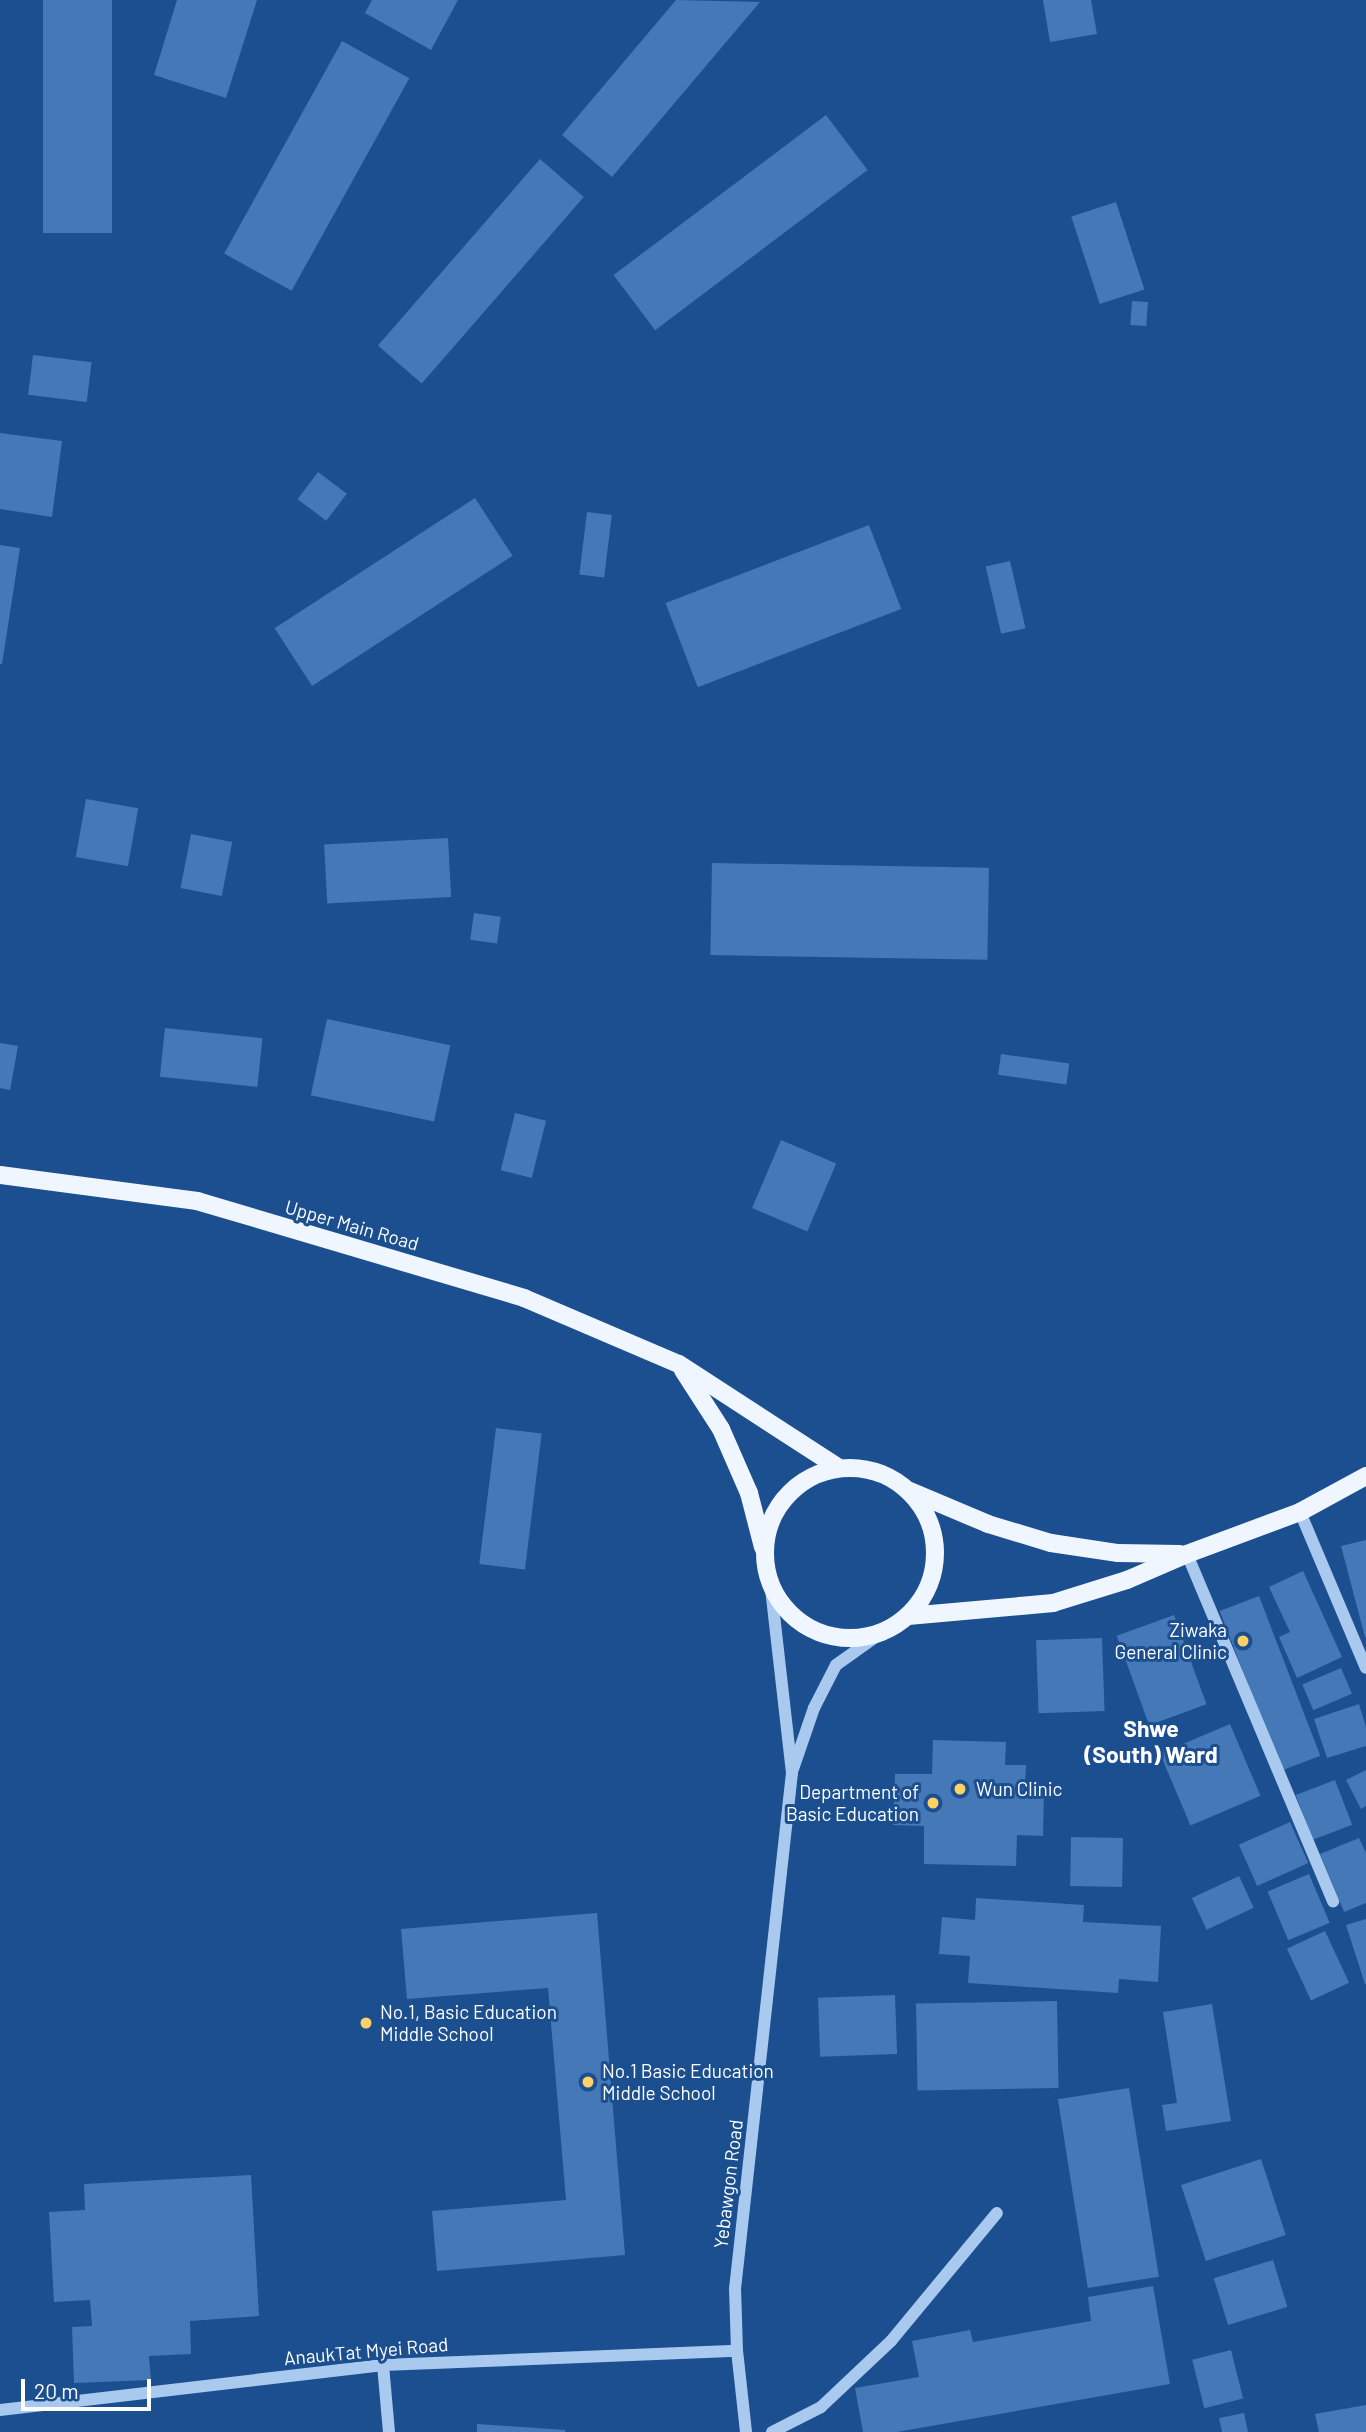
<!DOCTYPE html>
<style>
body{margin:0}
#map{position:relative;width:1366px;height:2432px;overflow:hidden;background:#1b4f8f;font-family:Barlow,sans-serif}
div>[style]{position:absolute}
.building>*{inset:0;background:#4478b7;transform-origin:0 0}
.minor>*{height:12px;margin:-6px;padding:0 6px;transform-origin:6px;border-radius:6px;background:#a9c9ee}
.major>*{height:18px;margin:-9px;padding:0 9px;transform-origin:9px;border-radius:9px;background:#f0f6ff}
.major>.ring{margin:-9px;padding:0;box-sizing:content-box;background:none;border:18px solid #f0f6ff;border-radius:50%}
.dots>*{width:19px;height:19px;translate:-50% -50%;box-sizing:border-box;border:4px solid #1b4f8f;border-radius:50%}
span{translate:-50% -50%;white-space:nowrap;text-align:center;line-height:1.15;-webkit-text-stroke:6px #1b4f8f;paint-order:stroke}
.street-label{font-size:19px;color:#fff}
.poi-label{font-size:19px;color:#fff}
.right{translate:-100% -50%;text-align:right}
.left{translate:0 -50%;text-align:left}
.quarter-label{font-size:23px;color:#fff;font-weight:700}
.scale{position:absolute;left:21px;top:2379px;width:130px;height:32px;box-sizing:border-box;border:4px solid #fff;border-top:0;padding-left:9px;font-size:21px;line-height:24px;white-space:nowrap;color:#fff;-webkit-text-stroke:5px #1b4f8f;paint-order:stroke}
</style>
<div id="map">
<div class="building">
<div style="left:43px;top:0;width:69px;height:233px"></div>
<div style="clip-path:polygon(177px 0,257px 0,226px 98px,154px 75px)"></div>
<div style="clip-path:polygon(372px 0,458px 0,431px 50px,365px 13px)"></div>
<div style="clip-path:polygon(676px 0,760px 2px,612px 177px,562px 135px)"></div>
<div style="clip-path:polygon(1043px 0,1091px 0,1097px 34px,1050px 42px)"></div>
<div style="left:342px;top:41px;width:77px;height:243px;rotate:29deg"></div>
<div style="left:826px;top:115px;width:69px;height:266px;rotate:53deg"></div>
<div style="left:540px;top:159px;width:58px;height:247px;rotate:41deg"></div>
<div style="left:1116px;top:202px;width:92px;height:47px;rotate:72deg"></div>
<div style="left:1132px;top:301px;width:16px;height:24px;rotate:4deg"></div>
<div style="left:33px;top:355px;width:59px;height:40px;rotate:7deg"></div>
<div style="clip-path:polygon(0 433px,62px 441px,52px 517px,0 509px)"></div>
<div style="left:318px;top:472px;width:36px;height:34px;rotate:37deg"></div>
<div style="left:475px;top:498px;width:69px;height:239px;rotate:57deg"></div>
<div style="left:587px;top:512px;width:25px;height:63px;rotate:7deg"></div>
<div style="left:869px;top:525px;width:90px;height:218px;rotate:69deg"></div>
<div style="clip-path:polygon(0 545px,20px 548px,2px 664px,0 664px)"></div>
<div style="left:1010px;top:561px;width:69px;height:25px;rotate:77deg"></div>
<div style="left:86px;top:799px;width:53px;height:59px;rotate:10deg"></div>
<div style="left:191px;top:834px;width:42px;height:55px;rotate:11deg"></div>
<div style="left:448px;top:838px;width:59px;height:124px;rotate:87deg"></div>
<div style="left:712px;top:863px;width:277px;height:92px;rotate:1deg"></div>
<div style="left:474px;top:913px;width:27px;height:27px;rotate:8deg"></div>
<div style="left:327px;top:1019px;width:126px;height:78px;rotate:12deg"></div>
<div style="left:165px;top:1028px;width:98px;height:49px;rotate:6deg"></div>
<div style="clip-path:polygon(0 1043px,18px 1046px,10px 1090px,0 1088px)"></div>
<div style="left:1001px;top:1054px;width:69px;height:21px;rotate:8deg"></div>
<div style="left:515px;top:1113px;width:32px;height:59px;rotate:14deg"></div>
<div style="left:781px;top:1140px;width:60px;height:74px;rotate:23deg"></div>
<div style="left:496px;top:1428px;width:46px;height:137px;rotate:7deg"></div>
<div style="clip-path:polygon(1366px 1540px,1366px 1637px,1365px 1637px,1341px 1546px)"></div>
<div style="clip-path:polygon(1303px 1571px,1342px 1657px,1297px 1678px,1279px 1637px,1290px 1632px,1269px 1587px)"></div>
<div style="left:1259px;top:1596px;width:171px;height:42px;rotate:69deg"></div>
<div style="left:1174px;top:1615px;width:95px;height:61px;rotate:70deg"></div>
<div style="left:1102px;top:1638px;width:73px;height:66px;rotate:88deg"></div>
<div style="left:1341px;top:1668px;width:28px;height:42px;rotate:67deg"></div>
<div style="clip-path:polygon(1359px 1704px,1366px 1727px,1366px 1746px,1327px 1758px,1314px 1719px)"></div>
<div style="left:1230px;top:1724px;width:78px;height:76px;rotate:67deg"></div>
<div style="clip-path:polygon(933px 1740px,1006px 1742px,1005px 1765px,1026px 1765px,1025px 1790px,1044px 1790px,1043px 1836px,1017px 1835px,1016px 1866px,924px 1864px,924px 1826px,893px 1825px,895px 1774px,932px 1774px)"></div>
<div style="clip-path:polygon(1366px 1770px,1366px 1806px,1361px 1809px,1346px 1780px)"></div>
<div style="left:1335px;top:1780px;width:48px;height:42px;rotate:69deg"></div>
<div style="left:1290px;top:1822px;width:45px;height:56px;rotate:66deg"></div>
<div style="left:1071px;top:1837px;width:52px;height:49px;rotate:1deg"></div>
<div style="clip-path:polygon(1359px 1838px,1366px 1853px,1366px 1903px,1344px 1912px,1320px 1854px)"></div>
<div style="left:1309px;top:1874px;width:53px;height:45px;rotate:67deg"></div>
<div style="left:1239px;top:1876px;width:35px;height:52px;rotate:65deg"></div>
<div style="clip-path:polygon(976px 1898px,1084px 1905px,1083px 1922px,1161px 1926px,1158px 1982px,1119px 1979px,1118px 1993px,968px 1983px,970px 1956px,939px 1954px,942px 1917px,975px 1920px)"></div>
<div style="clip-path:polygon(597px 1913px,625px 2255px,437px 2271px,432px 2211px,566px 2200px,548px 1988px,407px 1999px,401px 1929px)"></div>
<div style="clip-path:polygon(1366px 1919px,1366px 1984px,1365px 1984px,1346px 1925px)"></div>
<div style="left:1325px;top:1931px;width:57px;height:42px;rotate:65deg"></div>
<div style="left:895px;top:1995px;width:59px;height:77px;rotate:88deg"></div>
<div style="left:1057px;top:2001px;width:87px;height:141px;rotate:89deg"></div>
<div style="clip-path:polygon(1212px 2004px,1231px 2121px,1166px 2131px,1162px 2105px,1177px 2103px,1163px 2012px)"></div>
<div style="left:1129px;top:2088px;width:191px;height:72px;rotate:81deg"></div>
<div style="left:1261px;top:2159px;width:80px;height:84px;rotate:72deg"></div>
<div style="clip-path:polygon(251px 2175px,259px 2316px,190px 2321px,191px 2354px,149px 2356px,151px 2380px,74px 2383px,72px 2327px,92px 2326px,90px 2300px,54px 2302px,49px 2212px,85px 2210px,84px 2184px)"></div>
<div style="left:1273px;top:2260px;width:49px;height:62px;rotate:73deg"></div>
<div style="clip-path:polygon(1153px 2286px,1170px 2384px,897px 2432px,863px 2432px,855px 2388px,919px 2377px,912px 2341px,970px 2330px,973px 2342px,1091px 2321px,1088px 2297px)"></div>
<div style="left:1231px;top:2350px;width:50px;height:40px;rotate:76deg"></div>
<div style="clip-path:polygon(1366px 2405px,1366px 2432px,1319px 2432px,1315px 2414px)"></div>
<div style="clip-path:polygon(1244px 2413px,1248px 2432px,1222px 2432px,1219px 2418px)"></div>
<div style="clip-path:polygon(477px 2424px,565px 2430px,565px 2432px,477px 2432px)"></div>
</div>
<div class="minor">
<div style="left:1300px;top:1512px;width:169px;rotate:67.1deg"></div>
<div style="left:1187px;top:1554px;width:377px;rotate:67.2deg"></div>
<div style="left:793px;top:1769px;width:65px;rotate:-71deg"></div>
<div style="left:814px;top:1708px;width:48px;rotate:-62.9deg"></div>
<div style="left:836px;top:1665px;width:59px;rotate:-35.3deg"></div>
<div style="left:383px;top:2365px;width:67px;rotate:84.9deg"></div>
<div style="left:0;top:2410px;width:386px;rotate:-6.7deg"></div>
<div style="left:383px;top:2365px;width:354px;rotate:-2.3deg"></div>
<div style="left:746px;top:2432px;width:81px;rotate:-96.3deg"></div>
<div style="left:737px;top:2351px;width:62px;rotate:-91.8deg"></div>
<div style="left:735px;top:2289px;width:519px;rotate:-83.7deg"></div>
<div style="left:792px;top:1773px;width:193px;rotate:-96.5deg"></div>
<div style="left:772px;top:2432px;width:55px;rotate:-27deg"></div>
<div style="left:821px;top:2407px;width:96px;rotate:-43.3deg"></div>
<div style="left:891px;top:2341px;width:166px;rotate:-50.4deg"></div>
</div>
<div class="major">
<div style="left:0;top:1175px;width:199px;rotate:7.5deg"></div>
<div style="left:197px;top:1201px;width:341px;rotate:16.5deg"></div>
<div style="left:524px;top:1298px;width:168px;rotate:23.1deg"></div>
<div style="left:679px;top:1364px;width:191px;rotate:33deg"></div>
<div style="left:683px;top:1370px;width:70px;rotate:57.2deg"></div>
<div style="left:721px;top:1429px;width:70px;rotate:66.4deg"></div>
<div style="left:749px;top:1493px;width:56px;rotate:75.5deg"></div>
<div class="ring" style="left:765px;top:1468px;width:152px;height:152px"></div>
<div style="left:910px;top:1491px;width:85px;rotate:22.9deg"></div>
<div style="left:988px;top:1524px;width:66px;rotate:16.8deg"></div>
<div style="left:1051px;top:1543px;width:68px;rotate:8.5deg"></div>
<div style="left:1118px;top:1553px;width:62px;rotate:0.9deg"></div>
<div style="left:908px;top:1616px;width:146px;rotate:-5.1deg"></div>
<div style="left:1053px;top:1603px;width:77px;rotate:-17.3deg"></div>
<div style="left:1127px;top:1580px;width:65px;rotate:-23.4deg"></div>
<div style="left:1187px;top:1554px;width:121px;rotate:-20.4deg"></div>
<div style="left:1300px;top:1512px;width:75px;rotate:-28.6deg"></div>
</div>
<div class="dots">
<div style="left:1243px;top:1641px;background:#ffd166"></div>
<div style="left:960px;top:1789px;background:#ffd166"></div>
<div style="left:933px;top:1803px;background:#ffd166"></div>
<div style="left:366px;top:2023px;background:#ffd166"></div>
<div style="left:588px;top:2082px;background:#ffd166"></div>
</div>
<div class="street-label">
<span style="left:352px;top:1225px;rotate:16deg">Upper Main Road</span>
<span style="left:728px;top:2184px;rotate:-83deg">Yebawgon Road</span>
<span style="left:366px;top:2351px;rotate:-5deg">AnaukTat Myei Road</span>
</div>
<div class="poi-label">
<span class="right" style="left:1227px;top:1641px">Ziwaka<br>General Clinic</span>
<span class="left" style="left:976px;top:1789px">Wun Clinic</span>
<span class="right" style="left:919px;top:1803px">Department of<br>Basic Education</span>
<span class="left" style="left:380px;top:2023px">No.1, Basic Education<br>Middle School</span>
<span class="left" style="left:602px;top:2082px">No.1 Basic Education<br>Middle School</span>
</div>
<div class="quarter-label">
<span style="left:1151px;top:1741px">Shwe<br>(South) Ward</span>
</div>
<div class="scale">20 m</div>
</div>
